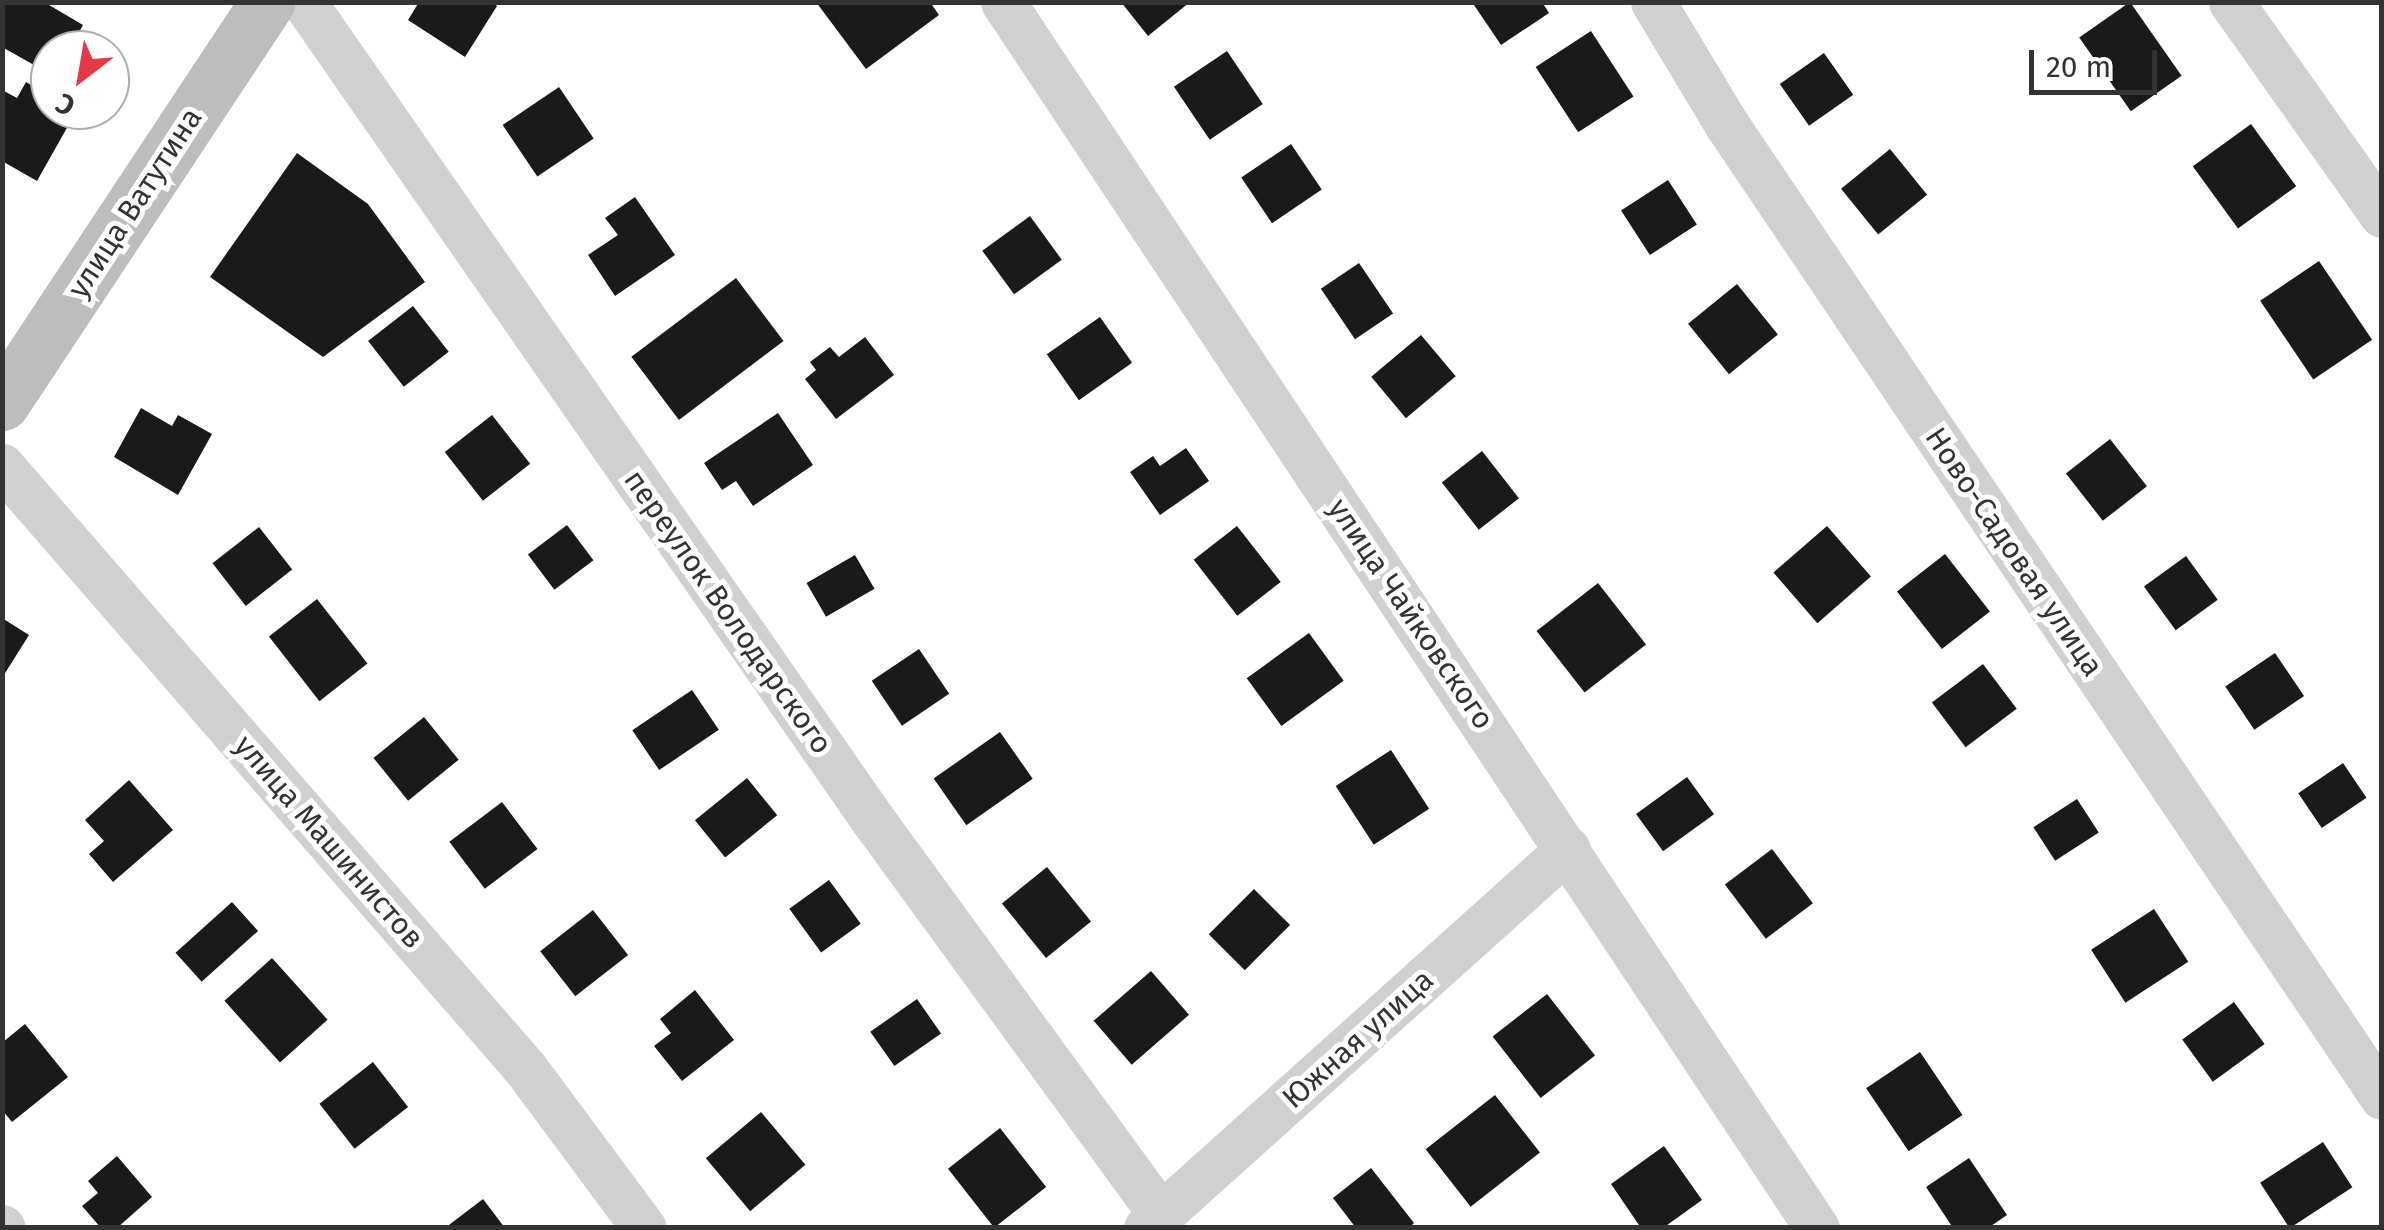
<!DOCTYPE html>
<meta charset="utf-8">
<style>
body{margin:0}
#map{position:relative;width:2384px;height:1230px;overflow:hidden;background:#fff;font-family:"Fira Sans",sans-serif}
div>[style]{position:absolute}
.building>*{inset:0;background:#1a1a1a;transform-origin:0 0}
.street>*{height:45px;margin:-22.5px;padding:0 22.5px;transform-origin:22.5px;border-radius:22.5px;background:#d0d0d0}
.secondary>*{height:55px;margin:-27.5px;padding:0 27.5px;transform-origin:27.5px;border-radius:27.5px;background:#bdbdbd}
span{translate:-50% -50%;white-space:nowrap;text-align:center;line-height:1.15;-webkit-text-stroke:10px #fff;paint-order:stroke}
.street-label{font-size:30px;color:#333}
.frame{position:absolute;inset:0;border:5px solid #333;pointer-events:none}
.north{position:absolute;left:30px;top:30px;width:100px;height:100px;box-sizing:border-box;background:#fff;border:2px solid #adadad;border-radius:50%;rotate:211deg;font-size:28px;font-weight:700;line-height:40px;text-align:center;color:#333}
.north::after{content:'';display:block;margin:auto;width:35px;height:45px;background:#e63946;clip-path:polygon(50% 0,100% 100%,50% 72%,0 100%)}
.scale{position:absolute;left:2029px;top:50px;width:128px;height:45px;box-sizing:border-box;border:5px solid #333;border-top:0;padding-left:12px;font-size:30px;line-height:35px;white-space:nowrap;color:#333;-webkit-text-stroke:8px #fff;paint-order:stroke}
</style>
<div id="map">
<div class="building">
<div style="clip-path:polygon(2px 2px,44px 2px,83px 25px,69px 50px,50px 50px,50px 74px,2px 47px)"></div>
<div style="clip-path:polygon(419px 2px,492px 2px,497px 6px,465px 57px,408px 20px)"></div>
<div style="clip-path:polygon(816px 2px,930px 2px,939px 15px,866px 69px)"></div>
<div style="clip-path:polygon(1121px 2px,1190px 2px,1148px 36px)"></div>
<div style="clip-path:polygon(1472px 2px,1542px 2px,1549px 13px,1501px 45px)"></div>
<div style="left:2130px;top:2px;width:90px;height:62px;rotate:55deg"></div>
<div style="left:1591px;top:31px;width:78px;height:66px;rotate:57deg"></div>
<div style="left:1227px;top:51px;width:64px;height:64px;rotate:56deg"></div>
<div style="left:1824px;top:53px;width:51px;height:54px;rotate:55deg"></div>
<div style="clip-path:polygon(26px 82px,50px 96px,50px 110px,77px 110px,37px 181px,2px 161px,2px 90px,17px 98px)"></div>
<div style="left:559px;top:87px;width:62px;height:68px;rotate:56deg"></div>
<div style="left:2251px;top:124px;width:77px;height:72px;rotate:54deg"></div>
<div style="left:1291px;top:144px;width:55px;height:60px;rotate:56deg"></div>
<div style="left:1890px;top:149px;width:59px;height:63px;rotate:51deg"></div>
<div style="clip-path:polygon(297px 153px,368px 204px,425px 282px,323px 357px,210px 277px)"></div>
<div style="left:1668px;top:180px;width:53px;height:56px;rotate:57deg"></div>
<div style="clip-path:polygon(635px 197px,675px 255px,615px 296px,588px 255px,618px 235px,605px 218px)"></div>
<div style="left:1030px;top:216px;width:54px;height:59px;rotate:54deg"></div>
<div style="left:2319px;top:261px;width:95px;height:71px;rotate:56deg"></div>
<div style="left:1359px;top:263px;width:61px;height:46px;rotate:56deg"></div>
<div style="left:736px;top:278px;width:79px;height:131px;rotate:53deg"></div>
<div style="left:1737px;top:284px;width:65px;height:63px;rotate:51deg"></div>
<div style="left:413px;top:306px;width:58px;height:57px;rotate:52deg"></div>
<div style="left:1100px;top:317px;width:56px;height:65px;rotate:55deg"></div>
<div style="left:1421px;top:335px;width:54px;height:65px;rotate:50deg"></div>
<div style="clip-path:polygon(865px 337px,894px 375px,836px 419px,805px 379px,816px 370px,810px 362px,830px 347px,839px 357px)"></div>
<div style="clip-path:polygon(141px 408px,172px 426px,178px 415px,212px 434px,178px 495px,114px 457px)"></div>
<div style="clip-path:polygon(778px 413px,813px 465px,753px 506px,736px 481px,722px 490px,704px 463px)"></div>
<div style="left:492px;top:415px;width:62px;height:60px;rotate:52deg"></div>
<div style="left:2110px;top:439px;width:60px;height:56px;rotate:52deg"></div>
<div style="clip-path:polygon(1186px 448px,1209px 481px,1160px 515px,1130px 472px,1153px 456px,1160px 466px)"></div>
<div style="left:1482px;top:451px;width:60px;height:51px;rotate:52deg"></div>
<div style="left:567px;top:525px;width:44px;height:49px;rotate:53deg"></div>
<div style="left:1237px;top:526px;width:71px;height:55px;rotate:52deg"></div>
<div style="left:1827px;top:526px;width:67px;height:71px;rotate:49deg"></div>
<div style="left:259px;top:527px;width:54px;height:59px;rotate:52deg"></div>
<div style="left:1945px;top:554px;width:73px;height:61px;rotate:52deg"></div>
<div style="left:855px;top:555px;width:39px;height:56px;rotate:60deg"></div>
<div style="left:2186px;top:556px;width:54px;height:52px;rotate:54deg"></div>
<div style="left:1598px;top:583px;width:78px;height:78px;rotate:52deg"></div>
<div style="left:317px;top:599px;width:82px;height:61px;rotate:52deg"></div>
<div style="clip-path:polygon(2px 618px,29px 635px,2px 678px)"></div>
<div style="left:1309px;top:633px;width:59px;height:77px;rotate:54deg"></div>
<div style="left:919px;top:649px;width:54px;height:57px;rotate:56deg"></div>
<div style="left:2275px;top:653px;width:52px;height:60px;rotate:56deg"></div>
<div style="left:1983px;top:664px;width:56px;height:64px;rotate:53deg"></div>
<div style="left:692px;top:690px;width:48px;height:72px;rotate:56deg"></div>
<div style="left:424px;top:717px;width:55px;height:65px;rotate:51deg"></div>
<div style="left:1000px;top:732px;width:57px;height:81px;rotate:55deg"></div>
<div style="left:1391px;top:750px;width:70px;height:66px;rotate:57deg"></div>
<div style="left:2343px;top:763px;width:42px;height:54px;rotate:56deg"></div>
<div style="left:1687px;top:777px;width:46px;height:63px;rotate:54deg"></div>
<div style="left:747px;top:778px;width:48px;height:67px;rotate:51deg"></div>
<div style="clip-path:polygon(129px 780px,173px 830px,113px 882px,89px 854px,104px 841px,85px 820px)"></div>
<div style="left:2077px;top:799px;width:40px;height:52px;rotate:57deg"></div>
<div style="left:502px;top:802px;width:59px;height:66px;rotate:53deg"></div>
<div style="left:1772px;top:849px;width:68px;height:59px;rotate:53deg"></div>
<div style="left:1047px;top:867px;width:70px;height:58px;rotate:51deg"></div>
<div style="left:829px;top:880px;width:54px;height:49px;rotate:54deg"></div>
<div style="left:1254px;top:889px;width:51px;height:64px;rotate:45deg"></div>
<div style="left:232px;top:902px;width:39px;height:76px;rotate:48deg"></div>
<div style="left:2154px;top:909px;width:63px;height:75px;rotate:57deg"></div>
<div style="left:593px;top:910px;width:57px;height:67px;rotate:52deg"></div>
<div style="left:272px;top:958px;width:83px;height:64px;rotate:48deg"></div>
<div style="left:1151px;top:971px;width:58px;height:76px;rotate:49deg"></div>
<div style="clip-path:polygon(695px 990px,734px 1040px,682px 1081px,654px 1046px,671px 1033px,660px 1019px)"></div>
<div style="left:1547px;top:994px;width:78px;height:69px;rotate:52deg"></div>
<div style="left:917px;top:999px;width:42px;height:57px;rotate:55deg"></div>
<div style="left:2234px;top:1002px;width:52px;height:64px;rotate:54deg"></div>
<div style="clip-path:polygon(25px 1024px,68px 1077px,12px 1122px,3px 1111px,3px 1042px)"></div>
<div style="left:1920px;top:1052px;width:76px;height:65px;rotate:56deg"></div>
<div style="left:373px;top:1062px;width:57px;height:68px;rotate:52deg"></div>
<div style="left:1495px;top:1095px;width:73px;height:88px;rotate:52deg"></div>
<div style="left:761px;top:1112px;width:69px;height:72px;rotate:50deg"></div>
<div style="left:1000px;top:1128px;width:75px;height:66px;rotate:52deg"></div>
<div style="left:2323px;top:1142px;width:54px;height:75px;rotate:57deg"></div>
<div style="clip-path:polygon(1664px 1146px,1702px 1200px,1663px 1228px,1641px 1228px,1611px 1184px)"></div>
<div style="clip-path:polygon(117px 1156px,152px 1197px,117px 1228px,101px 1228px,82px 1206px,98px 1193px,88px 1181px)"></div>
<div style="clip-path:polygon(1969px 1158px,2007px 1215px,1988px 1228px,1953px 1228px,1926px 1187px)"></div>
<div style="clip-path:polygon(1371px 1168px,1414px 1223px,1409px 1228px,1356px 1228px,1333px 1198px)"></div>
<div style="clip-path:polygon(483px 1199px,505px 1228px,445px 1228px)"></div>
</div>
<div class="street">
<div style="left:304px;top:2px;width:996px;rotate:55.18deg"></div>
<div style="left:873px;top:820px;width:490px;rotate:53.9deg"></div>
<div style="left:1003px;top:2px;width:1472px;rotate:56.42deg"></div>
<div style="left:1653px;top:2px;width:144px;rotate:59deg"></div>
<div style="left:1727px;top:125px;width:1172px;rotate:56.03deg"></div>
<div style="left:2231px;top:2px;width:261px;rotate:54.7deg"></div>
<div style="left:2px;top:466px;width:797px;rotate:49.02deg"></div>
<div style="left:525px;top:1068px;width:199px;rotate:53.4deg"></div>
<div style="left:2px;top:1227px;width:1px;rotate:45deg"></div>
<div style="left:1146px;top:1228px;width:567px;rotate:-41.93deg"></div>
</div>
<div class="secondary">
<div style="left:2px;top:403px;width:481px;rotate:-56.5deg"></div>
</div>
<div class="street-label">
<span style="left:135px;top:203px;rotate:-57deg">улица Ватутина</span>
<span style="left:2014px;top:552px;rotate:56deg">Ново-Садовая улица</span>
<span style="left:728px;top:612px;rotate:55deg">переулок Володарского</span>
<span style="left:1411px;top:614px;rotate:56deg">улица Чайковского</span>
<span style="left:329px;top:842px;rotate:49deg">улица Машинистов</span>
<span style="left:1358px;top:1039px;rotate:-42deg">Южная улица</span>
</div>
<div class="frame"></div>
<div class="north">С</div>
<div class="scale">20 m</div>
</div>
